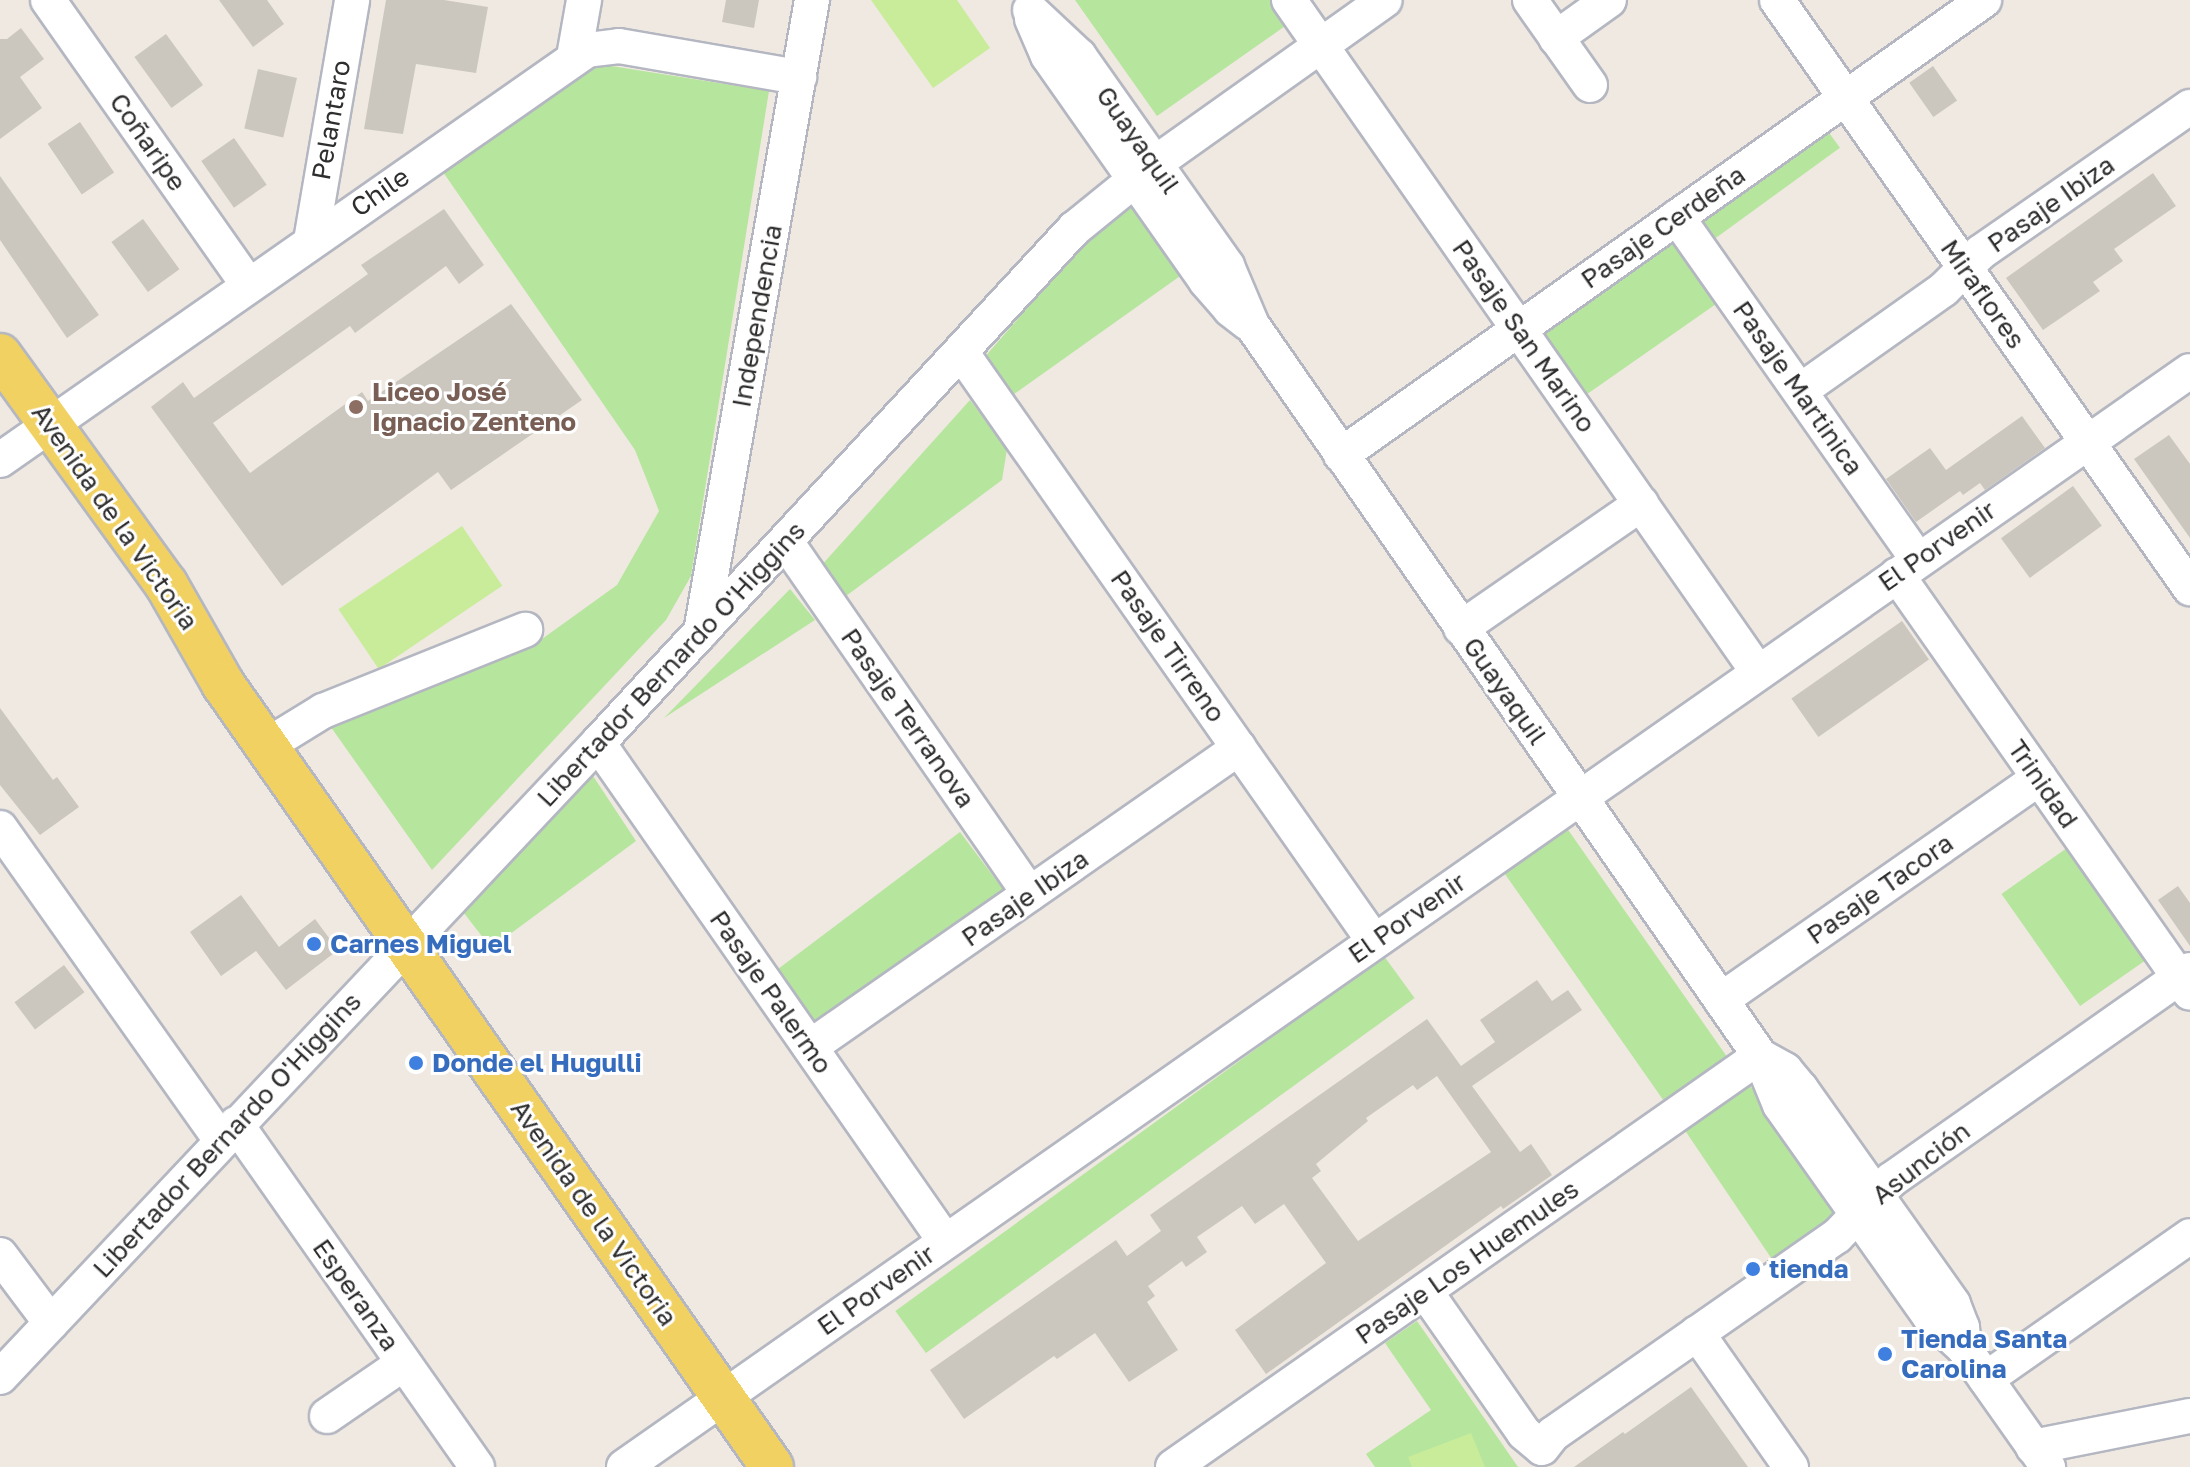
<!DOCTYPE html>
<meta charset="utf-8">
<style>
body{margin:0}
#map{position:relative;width:2190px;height:1467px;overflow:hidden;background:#efe9e1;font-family:"Golos Text",sans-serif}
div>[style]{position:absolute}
.green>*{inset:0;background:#b6e59e;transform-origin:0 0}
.pitch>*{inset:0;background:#c9ec9a;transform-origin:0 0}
.building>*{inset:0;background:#cbc7bf;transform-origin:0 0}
.roads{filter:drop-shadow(2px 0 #b4b7c1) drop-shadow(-2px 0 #b4b7c1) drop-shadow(0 2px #b4b7c1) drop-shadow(0 -2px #b4b7c1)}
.minor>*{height:34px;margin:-17px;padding:0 17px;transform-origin:17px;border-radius:17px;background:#fff}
.major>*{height:42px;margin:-21px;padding:0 21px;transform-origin:21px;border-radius:21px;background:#f2d163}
.dots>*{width:22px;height:22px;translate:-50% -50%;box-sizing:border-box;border:4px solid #fff;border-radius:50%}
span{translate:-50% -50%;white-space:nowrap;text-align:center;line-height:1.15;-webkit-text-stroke:6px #fff;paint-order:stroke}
.street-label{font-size:26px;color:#2e2e2e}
.education-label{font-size:26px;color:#785e54;font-weight:700}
.left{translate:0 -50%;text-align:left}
.shop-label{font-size:26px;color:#366cbe;font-weight:700}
</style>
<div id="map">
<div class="green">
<div style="clip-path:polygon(1075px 0,1271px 0,1288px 24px,1157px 116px)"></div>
<div style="clip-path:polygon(599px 64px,769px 91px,691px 576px,666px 620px,432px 870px,328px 723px,542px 639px,617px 585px,659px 511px,635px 450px,443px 172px)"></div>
<div style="left:1827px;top:130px;width:22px;height:156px;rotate:54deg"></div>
<div style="clip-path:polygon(1133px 202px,1183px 274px,1010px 397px,982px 360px,1077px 251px)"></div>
<div style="left:1677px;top:236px;width:78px;height:176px;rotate:55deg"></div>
<div style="clip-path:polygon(970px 400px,1007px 449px,1002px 480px,842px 599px,820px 567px)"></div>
<div style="clip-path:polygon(790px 589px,815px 620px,664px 718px)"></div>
<div style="clip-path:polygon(591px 773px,636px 841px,491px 948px,464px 913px)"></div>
<div style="left:1564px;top:824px;width:293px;height:77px;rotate:55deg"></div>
<div style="left:960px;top:832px;width:76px;height:239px;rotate:53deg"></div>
<div style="left:2067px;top:848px;width:137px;height:80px;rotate:55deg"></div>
<div style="left:1384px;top:956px;width:52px;height:604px;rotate:54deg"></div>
<div style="left:1747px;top:1081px;width:170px;height:79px;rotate:56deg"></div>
<div style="clip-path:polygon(1417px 1321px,1518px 1467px,1375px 1467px,1366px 1454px,1431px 1410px,1385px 1343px)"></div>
</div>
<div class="pitch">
<div style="clip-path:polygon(871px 0,957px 0,990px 48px,933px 88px)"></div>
<div style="left:462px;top:526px;width:72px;height:149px;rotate:56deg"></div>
<div style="clip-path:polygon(1471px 1433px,1485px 1467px,1412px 1467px,1408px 1457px)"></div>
</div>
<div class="building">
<div style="clip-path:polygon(219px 0,267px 0,284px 24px,253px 47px)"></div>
<div style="clip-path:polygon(386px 0,444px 0,488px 7px,476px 73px,416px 64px,403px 134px,364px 129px)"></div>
<div style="clip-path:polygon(726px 0,759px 0,754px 28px,722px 22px)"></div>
<div style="clip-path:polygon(21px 28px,44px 59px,20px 77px,42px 108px,0 139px,0 39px,7px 39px)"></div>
<div style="left:166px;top:34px;width:63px;height:39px;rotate:54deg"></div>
<div style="left:1933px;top:66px;width:42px;height:29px;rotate:55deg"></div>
<div style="left:258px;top:69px;width:40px;height:61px;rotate:13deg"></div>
<div style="left:80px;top:122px;width:61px;height:39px;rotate:56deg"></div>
<div style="left:234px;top:138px;width:57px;height:40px;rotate:55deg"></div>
<div style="clip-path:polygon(2153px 173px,2176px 206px,2114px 249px,2123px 261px,2093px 282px,2100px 291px,2043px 330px,2006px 278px)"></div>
<div style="clip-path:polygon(0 176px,99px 315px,67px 338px,0 240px)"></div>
<div style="clip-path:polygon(444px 209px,484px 265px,459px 284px,446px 266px,355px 333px,350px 326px,213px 423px,250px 473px,362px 392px,368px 401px,511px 304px,582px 400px,451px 490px,438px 472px,282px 586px,151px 407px,183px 382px,194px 398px,368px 274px,361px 265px)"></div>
<div style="left:143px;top:219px;width:62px;height:39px;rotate:54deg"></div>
<div style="clip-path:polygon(2022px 416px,2045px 448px,1985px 490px,1980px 483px,1963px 495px,1960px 491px,1916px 522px,1886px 479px,1930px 448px,1946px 470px)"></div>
<div style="clip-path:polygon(2169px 435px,2190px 464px,2190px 538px,2134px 459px)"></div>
<div style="left:2073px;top:486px;width:49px;height:89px;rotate:54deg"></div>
<div style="left:1902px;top:621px;width:47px;height:135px;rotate:55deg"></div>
<div style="clip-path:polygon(0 708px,53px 780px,57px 777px,79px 807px,40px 835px,0 785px)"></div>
<div style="clip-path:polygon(2178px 886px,2190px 903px,2190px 946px,2158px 900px)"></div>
<div style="clip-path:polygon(241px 895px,279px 947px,315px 919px,338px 950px,286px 990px,256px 951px,221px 976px,190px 932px)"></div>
<div style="left:64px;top:965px;width:34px;height:62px;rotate:53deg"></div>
<div style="clip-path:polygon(evenodd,1537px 980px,1552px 1001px,1568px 990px,1582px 1010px,1472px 1086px,1520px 1152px,1531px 1144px,1552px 1175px,1503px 1209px,1501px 1206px,1266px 1374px,1235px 1330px,1326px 1263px,1284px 1204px,1255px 1224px,1242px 1206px,1197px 1237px,1207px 1252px,1186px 1267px,1182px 1261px,1148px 1286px,1155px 1296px,1147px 1302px,1178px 1350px,1129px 1382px,1095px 1333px,1057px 1359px,1054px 1356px,964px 1419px,930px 1370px,1116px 1240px,1127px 1256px,1161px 1231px,1150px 1215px,1427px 1019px,1461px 1066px,1495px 1042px,1480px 1020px,1537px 980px,1437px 1076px,1491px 1152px,1358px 1241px,1312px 1178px,1321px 1171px,1316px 1164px,1368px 1121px,1366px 1118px,1413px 1085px,1417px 1090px,1437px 1076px)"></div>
<div style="clip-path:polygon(1691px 1387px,1748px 1467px,1574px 1467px,1623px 1432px,1625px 1434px)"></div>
</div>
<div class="roads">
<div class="minor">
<div style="left:48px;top:0;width:348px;rotate:54.9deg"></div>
<div style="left:1289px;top:0;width:819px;rotate:55.09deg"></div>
<div style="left:1530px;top:0;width:104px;rotate:54.8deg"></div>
<div style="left:1777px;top:0;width:719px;rotate:54.92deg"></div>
<div style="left:1030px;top:10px;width:67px;rotate:43.2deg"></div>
<div style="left:1079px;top:56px;width:257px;rotate:54.8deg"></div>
<div style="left:1227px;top:266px;width:64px;rotate:67deg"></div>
<div style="left:1252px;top:325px;width:890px;rotate:55.2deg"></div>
<div style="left:1760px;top:1056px;width:53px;rotate:67.8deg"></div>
<div style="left:1780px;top:1105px;width:260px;rotate:54.7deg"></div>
<div style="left:1930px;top:1317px;width:46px;rotate:42.4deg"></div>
<div style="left:1964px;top:1348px;width:146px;rotate:54.8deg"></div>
<div style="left:1032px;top:19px;width:40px;rotate:66.6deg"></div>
<div style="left:1048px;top:56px;width:275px;rotate:54.9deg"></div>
<div style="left:1206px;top:281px;width:37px;rotate:49deg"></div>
<div style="left:1230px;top:309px;width:23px;rotate:38deg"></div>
<div style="left:1556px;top:38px;width:65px;rotate:-35.6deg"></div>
<div style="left:574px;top:57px;width:58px;rotate:-80deg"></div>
<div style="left:1677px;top:217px;width:419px;rotate:54.9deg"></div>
<div style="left:311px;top:241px;width:244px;rotate:-80.3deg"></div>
<div style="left:961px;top:352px;width:719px;rotate:54.96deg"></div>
<div style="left:1800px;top:391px;width:176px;rotate:-35.3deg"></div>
<div style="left:1944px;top:289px;width:52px;rotate:-45deg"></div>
<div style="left:1981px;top:252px;width:254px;rotate:-34.8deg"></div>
<div style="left:1341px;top:455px;width:788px;rotate:-35.28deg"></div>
<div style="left:0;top:460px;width:716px;rotate:-34.93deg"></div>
<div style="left:587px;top:50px;width:32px;rotate:-7deg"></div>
<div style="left:619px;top:46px;width:183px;rotate:9.8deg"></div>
<div style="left:786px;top:542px;width:428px;rotate:55.3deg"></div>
<div style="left:1897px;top:575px;width:510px;rotate:54.97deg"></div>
<div style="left:1461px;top:628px;width:219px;rotate:-34.6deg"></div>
<div style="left:701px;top:632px;width:642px;rotate:-80.04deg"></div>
<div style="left:598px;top:743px;width:607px;rotate:55.13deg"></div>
<div style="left:266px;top:746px;width:67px;rotate:-31.6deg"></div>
<div style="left:323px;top:711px;width:218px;rotate:-21.9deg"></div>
<div style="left:0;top:828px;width:382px;rotate:54.7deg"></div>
<div style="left:1721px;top:1000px;width:388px;rotate:-34.9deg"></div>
<div style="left:810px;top:1047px;width:523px;rotate:-34.88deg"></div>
<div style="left:1760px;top:1056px;width:29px;rotate:29deg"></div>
<div style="left:1785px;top:1070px;width:25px;rotate:50deg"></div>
<div style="left:1801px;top:1089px;width:263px;rotate:54.7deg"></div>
<div style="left:1953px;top:1304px;width:25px;rotate:69deg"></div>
<div style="left:1962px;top:1327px;width:21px;rotate:85deg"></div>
<div style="left:236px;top:1124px;width:419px;rotate:54.9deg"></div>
<div style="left:0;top:1255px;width:85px;rotate:53.1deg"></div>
<div style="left:1425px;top:1291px;width:173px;rotate:55.1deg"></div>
<div style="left:1524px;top:1433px;width:23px;rotate:40deg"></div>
<div style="left:1697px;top:1333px;width:164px;rotate:55deg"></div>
<div style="left:0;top:1377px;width:872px;rotate:-46.67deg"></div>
<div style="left:598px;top:743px;width:701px;rotate:-47.2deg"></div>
<div style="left:1074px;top:229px;width:103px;rotate:-39.1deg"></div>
<div style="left:1154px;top:164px;width:283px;rotate:-35.4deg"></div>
<div style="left:1986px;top:1379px;width:249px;rotate:-35deg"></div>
<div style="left:327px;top:1416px;width:93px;rotate:-34.5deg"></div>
<div style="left:2033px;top:1447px;width:160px;rotate:-11.2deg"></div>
<div style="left:1542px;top:1448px;width:18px;rotate:-52deg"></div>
<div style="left:1553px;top:1434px;width:346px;rotate:-34.9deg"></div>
<div style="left:1837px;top:1236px;width:78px;rotate:-46deg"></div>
<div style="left:1891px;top:1180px;width:365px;rotate:-35.1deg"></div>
<div style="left:624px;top:1467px;width:1911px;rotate:-34.99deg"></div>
<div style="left:1173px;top:1467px;width:717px;rotate:-35deg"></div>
</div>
<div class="major">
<div style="left:0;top:355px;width:283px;rotate:54.1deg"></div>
<div style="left:166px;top:584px;width:115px;rotate:60.3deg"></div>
<div style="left:223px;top:684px;width:956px;rotate:54.96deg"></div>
</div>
</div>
<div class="dots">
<div style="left:356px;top:407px;background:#8d6e63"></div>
<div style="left:314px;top:944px;background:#3f7fe0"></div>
<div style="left:416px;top:1063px;background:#3f7fe0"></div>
<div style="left:1753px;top:1269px;background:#3f7fe0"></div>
<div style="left:1885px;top:1354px;background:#3f7fe0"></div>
</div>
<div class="street-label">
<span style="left:331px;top:120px;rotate:-80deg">Pelantaro</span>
<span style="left:1138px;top:140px;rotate:55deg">Guayaquil</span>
<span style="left:148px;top:142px;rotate:55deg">Coñaripe</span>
<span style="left:380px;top:192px;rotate:-35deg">Chile</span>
<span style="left:2051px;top:204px;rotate:-35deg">Pasaje Ibiza</span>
<span style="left:1663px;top:227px;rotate:-35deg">Pasaje Cerdeña</span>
<span style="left:1983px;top:294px;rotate:55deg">Miraflores</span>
<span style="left:757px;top:316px;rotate:-80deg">Independencia</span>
<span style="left:1524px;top:336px;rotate:55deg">Pasaje San Marino</span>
<span style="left:1798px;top:388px;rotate:55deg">Pasaje Martinica</span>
<span style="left:115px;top:517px;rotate:55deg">Avenida de la Victoria</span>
<span style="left:1937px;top:546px;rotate:-35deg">El Porvenir</span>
<span style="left:1168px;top:646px;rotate:55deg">Pasaje Tirreno</span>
<span style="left:671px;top:664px;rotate:-47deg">Libertador Bernardo O'Higgins</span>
<span style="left:1505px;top:691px;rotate:55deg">Guayaquil</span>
<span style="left:908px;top:718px;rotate:55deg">Pasaje Terranova</span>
<span style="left:2043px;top:784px;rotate:55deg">Trinidad</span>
<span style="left:1880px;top:889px;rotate:-35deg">Pasaje Tacora</span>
<span style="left:1025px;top:898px;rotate:-35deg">Pasaje Ibiza</span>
<span style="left:1407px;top:918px;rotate:-35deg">El Porvenir</span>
<span style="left:771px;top:992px;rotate:55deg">Pasaje Palermo</span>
<span style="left:227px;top:1135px;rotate:-47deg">Libertador Bernardo O'Higgins</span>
<span style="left:1921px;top:1163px;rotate:-38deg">Asunción</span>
<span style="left:594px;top:1213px;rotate:55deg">Avenida de la Victoria</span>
<span style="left:1467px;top:1262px;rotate:-35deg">Pasaje Los Huemules</span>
<span style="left:876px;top:1290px;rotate:-35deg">El Porvenir</span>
<span style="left:356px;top:1295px;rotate:55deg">Esperanza</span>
</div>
<div class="education-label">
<span class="left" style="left:372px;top:407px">Liceo José<br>Ignacio Zenteno</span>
</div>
<div class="shop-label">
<span class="left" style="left:330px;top:944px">Carnes Miguel</span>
<span class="left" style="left:432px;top:1063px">Donde el Hugulli</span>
<span class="left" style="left:1769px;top:1269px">tienda</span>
<span class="left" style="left:1901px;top:1354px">Tienda Santa<br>Carolina</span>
</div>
</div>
